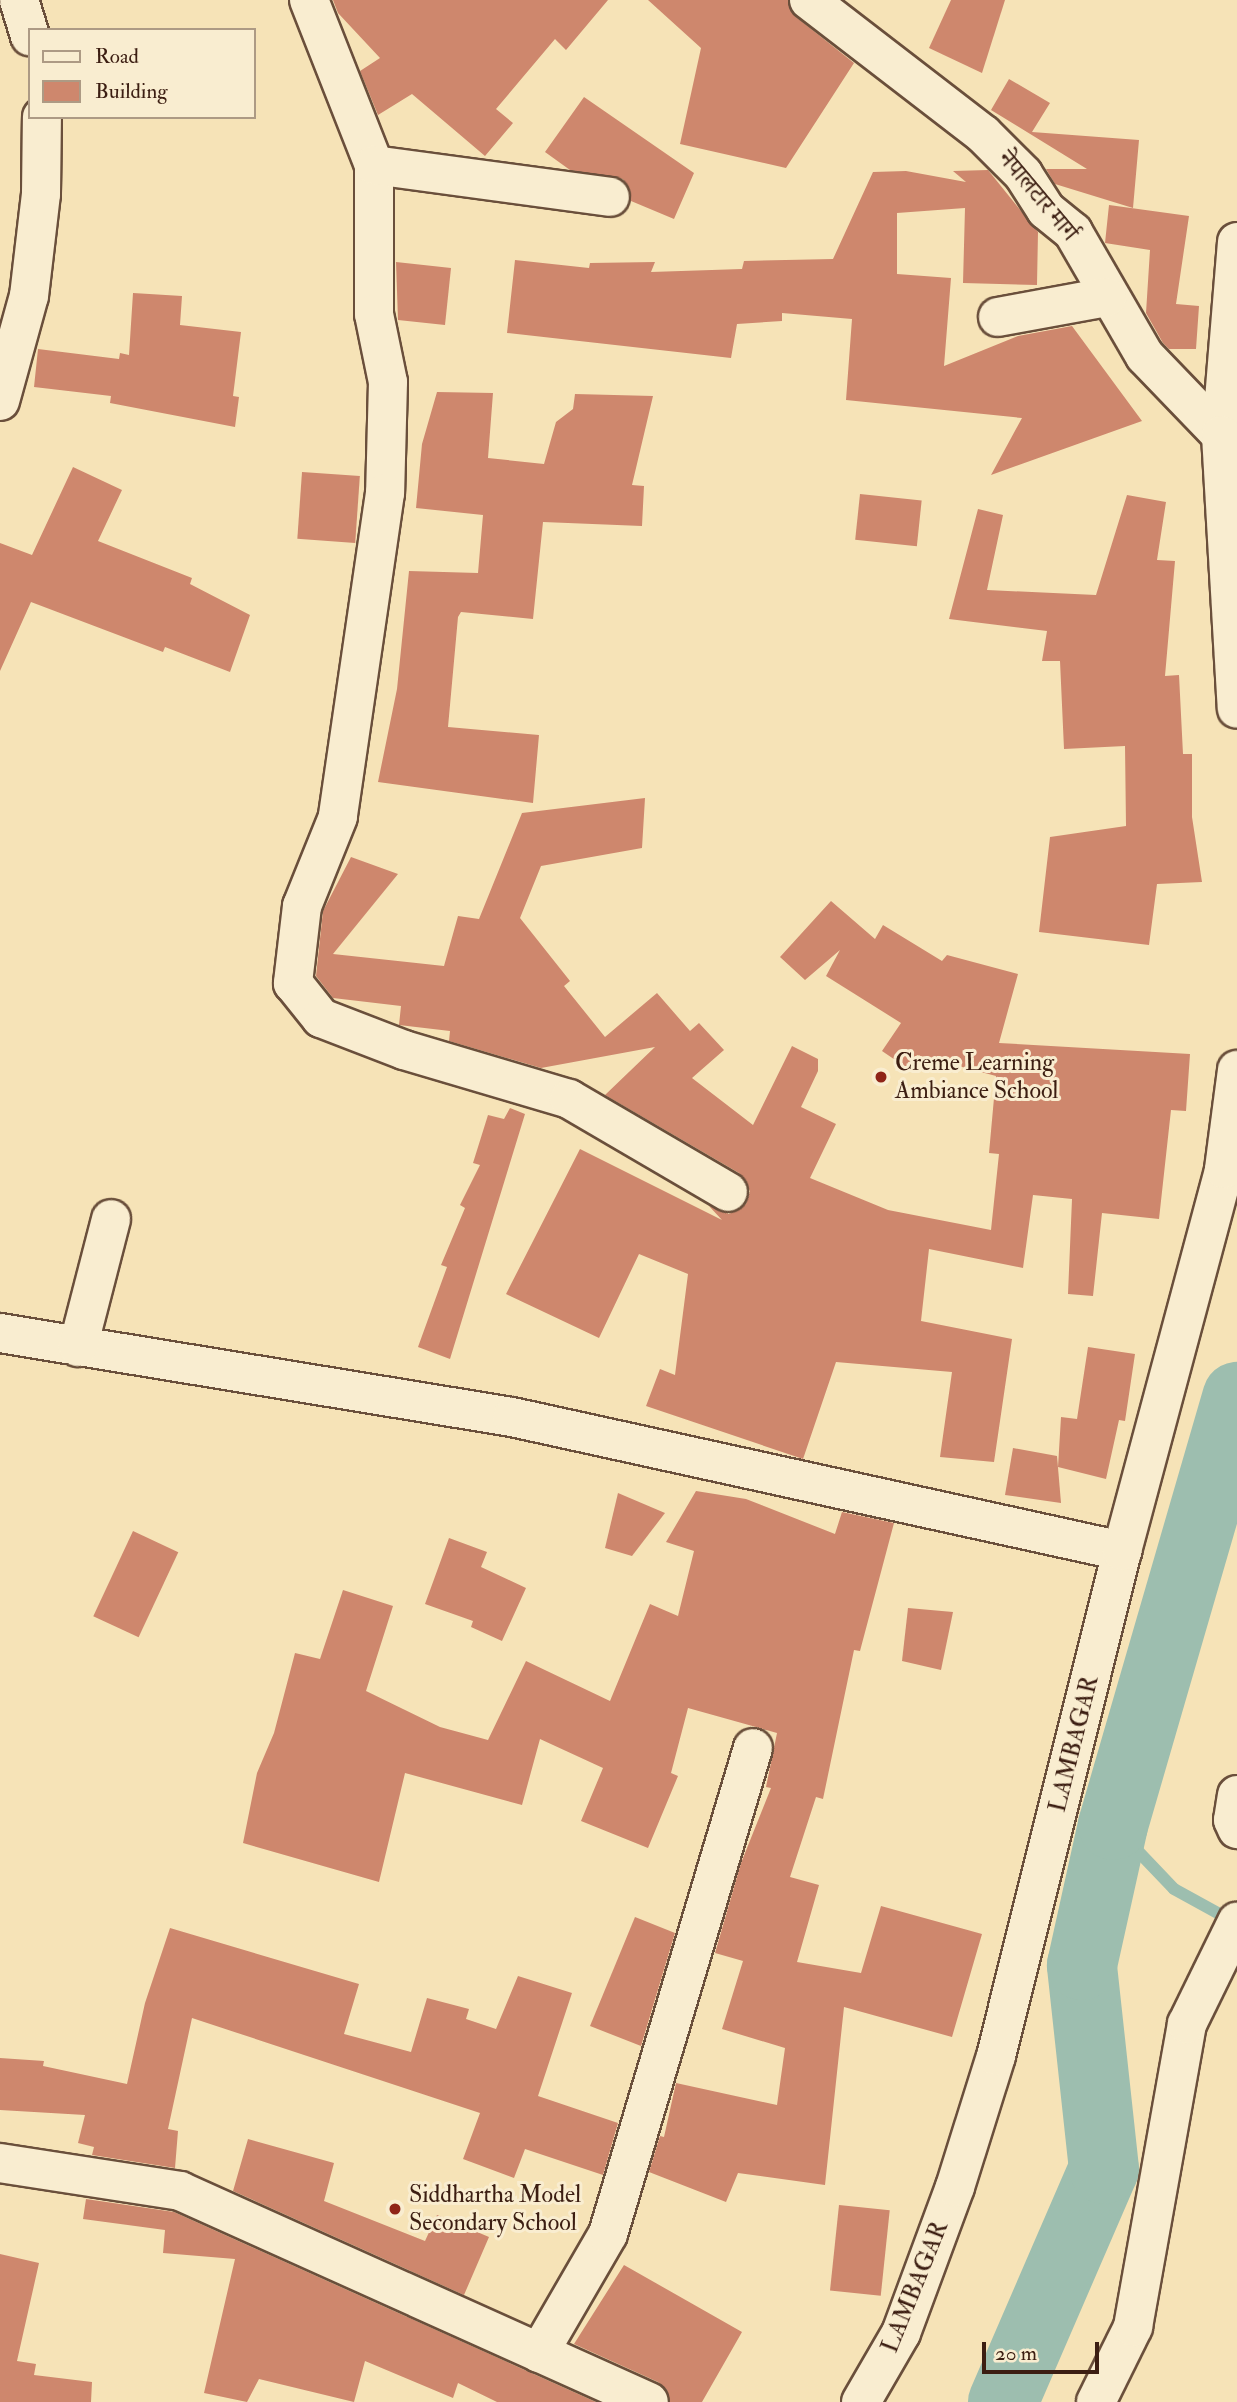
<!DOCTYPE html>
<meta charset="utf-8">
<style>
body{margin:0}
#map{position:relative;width:1237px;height:2402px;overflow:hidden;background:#f6e3b7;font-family:"IM FELL Double Pica","Noto Serif Devanagari",serif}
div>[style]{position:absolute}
.stream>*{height:12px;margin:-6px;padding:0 6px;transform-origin:6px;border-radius:6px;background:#9dbeaf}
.river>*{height:70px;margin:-35px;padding:0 35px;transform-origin:35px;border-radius:35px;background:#9dbeaf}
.building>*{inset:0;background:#ce876d;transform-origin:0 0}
.roads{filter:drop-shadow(2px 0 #6a4f3b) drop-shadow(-2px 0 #6a4f3b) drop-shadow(0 2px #6a4f3b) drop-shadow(0 -2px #6a4f3b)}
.minor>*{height:38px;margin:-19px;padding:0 19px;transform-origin:19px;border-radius:19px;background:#f9edd0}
.dots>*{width:19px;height:19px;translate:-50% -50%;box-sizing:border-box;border:4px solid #f9edd0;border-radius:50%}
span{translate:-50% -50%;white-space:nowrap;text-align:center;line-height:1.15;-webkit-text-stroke:6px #f9edd0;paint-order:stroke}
.street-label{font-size:24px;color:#3c1e12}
.poi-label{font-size:24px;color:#3c1e12}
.left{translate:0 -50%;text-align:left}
.legend{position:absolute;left:28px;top:28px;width:228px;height:91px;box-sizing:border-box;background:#f9edd0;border:2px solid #ad9a84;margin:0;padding:9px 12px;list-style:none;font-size:21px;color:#3c1e12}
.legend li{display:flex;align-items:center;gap:14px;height:35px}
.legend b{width:35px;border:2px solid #ad9a84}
.scale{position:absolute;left:982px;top:2342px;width:117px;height:32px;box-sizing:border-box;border:4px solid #3c1e12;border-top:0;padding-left:9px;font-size:21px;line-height:24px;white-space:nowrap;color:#3c1e12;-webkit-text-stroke:5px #f9edd0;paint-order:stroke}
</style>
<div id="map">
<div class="stream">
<div style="left:1113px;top:1825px;width:88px;rotate:46.4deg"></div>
<div style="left:1174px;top:1889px;width:68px;rotate:28.8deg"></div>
</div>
<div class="river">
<div style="left:1003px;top:2402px;width:254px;rotate:-66.6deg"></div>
<div style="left:1104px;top:2169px;width:205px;rotate:-96.2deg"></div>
<div style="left:1082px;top:1965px;width:143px;rotate:-77.5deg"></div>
<div style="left:1113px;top:1825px;width:446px;rotate:-73.8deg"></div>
</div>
<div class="building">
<div style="clip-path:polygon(333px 0,608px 0,566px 50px,555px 39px,496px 109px,513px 123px,485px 156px,412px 94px,378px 115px,360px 71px,380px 58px,338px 13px)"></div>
<div style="clip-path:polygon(648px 0,788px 0,796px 17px,854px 63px,786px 168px,680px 144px,701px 48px)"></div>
<div style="clip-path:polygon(951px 0,1005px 0,982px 73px,929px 48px)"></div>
<div style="clip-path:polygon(1009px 79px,1050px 103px,1032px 132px,1139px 140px,1133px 208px,1055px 184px,1046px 169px,1087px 169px,991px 110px)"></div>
<div style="clip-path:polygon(584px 97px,694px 173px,674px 219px,631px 201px,623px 179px,570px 170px,545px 152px)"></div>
<div style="clip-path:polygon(988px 170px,1038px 232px,1037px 285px,963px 283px,965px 208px,897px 213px,897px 274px,951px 278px,944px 366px,1018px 336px,1072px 326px,1142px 421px,991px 475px,1022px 418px,846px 400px,852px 319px,782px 313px,782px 321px,737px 324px,731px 358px,507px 333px,515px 260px,589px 268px,590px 263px,655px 262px,651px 272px,742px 269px,744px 261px,833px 259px,873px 172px,906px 171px,966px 182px,953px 171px)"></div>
<div style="clip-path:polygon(1109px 205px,1189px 216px,1176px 304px,1199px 306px,1196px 349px,1169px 349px,1163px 343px,1146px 313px,1150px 250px,1105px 243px)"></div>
<div style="clip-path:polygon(396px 262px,451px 268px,445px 325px,398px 320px)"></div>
<div style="clip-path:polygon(133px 293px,182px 296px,180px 325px,241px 332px,233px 396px,239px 397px,235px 427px,110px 403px,111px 396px,34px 387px,38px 349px,119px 359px,120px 353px,129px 355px)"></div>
<div style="clip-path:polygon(437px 392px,493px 393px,488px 458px,544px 464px,556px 422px,573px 409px,575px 394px,653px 396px,632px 485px,644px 486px,642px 526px,543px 522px,533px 619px,461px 612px,458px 617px,448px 727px,539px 735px,533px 803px,378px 782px,397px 689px,409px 571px,478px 573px,483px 515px,416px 508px,422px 444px)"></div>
<div style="clip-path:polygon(73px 467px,122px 490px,98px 541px,192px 578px,190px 584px,250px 615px,230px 672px,165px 647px,163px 652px,31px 602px,0 671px,0 543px,32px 555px)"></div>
<div style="left:302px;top:472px;width:58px;height:67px;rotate:4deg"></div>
<div style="left:860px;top:494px;width:62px;height:46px;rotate:6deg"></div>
<div style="clip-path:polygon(1127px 495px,1166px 502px,1157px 560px,1175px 561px,1165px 676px,1179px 675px,1183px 754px,1192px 754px,1192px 817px,1202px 882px,1157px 884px,1149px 945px,1039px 932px,1050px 837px,1126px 826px,1125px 746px,1064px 749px,1060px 661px,1042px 661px,1047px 631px,949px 619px,978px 509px,1003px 515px,987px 590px,1096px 595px)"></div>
<div style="clip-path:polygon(645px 798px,642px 848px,541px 866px,520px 918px,570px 981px,564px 986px,605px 1037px,657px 993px,690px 1031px,699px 1023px,724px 1050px,692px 1078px,753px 1125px,792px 1046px,818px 1059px,818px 1071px,801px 1107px,836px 1124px,810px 1178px,888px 1210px,991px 1230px,999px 1154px,989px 1153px,996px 1076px,917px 1055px,907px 1068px,882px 1051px,901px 1023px,826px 976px,840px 950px,805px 980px,780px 957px,831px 901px,875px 939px,883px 925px,942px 961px,947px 955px,1018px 974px,999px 1043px,1190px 1054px,1186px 1111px,1171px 1110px,1159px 1219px,1102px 1213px,1093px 1296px,1068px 1294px,1072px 1199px,1033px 1195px,1023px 1268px,929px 1249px,921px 1321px,1012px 1339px,994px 1462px,940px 1457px,952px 1372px,836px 1362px,803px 1459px,646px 1406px,660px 1369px,675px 1375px,688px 1274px,639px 1254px,599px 1338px,506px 1294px,580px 1149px,722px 1220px,709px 1206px,729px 1214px,746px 1204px,750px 1191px,739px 1173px,605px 1095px,655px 1047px,541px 1068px,449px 1041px,450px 1031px,399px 1025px,401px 1006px,333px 998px,316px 976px,323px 911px,351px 857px,398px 874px,333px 954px,444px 966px,458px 916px,479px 919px,522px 813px)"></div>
<div style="clip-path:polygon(510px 1108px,525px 1114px,450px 1359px,418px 1347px,447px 1267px,441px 1265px,465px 1208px,460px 1205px,480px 1165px,473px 1163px,488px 1115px,504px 1119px)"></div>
<div style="clip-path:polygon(1088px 1347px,1135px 1354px,1125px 1421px,1119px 1420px,1106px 1479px,1058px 1467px,1061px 1417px,1077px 1419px)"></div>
<div style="clip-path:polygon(1013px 1448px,1057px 1456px,1061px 1503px,1005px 1495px)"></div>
<div style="clip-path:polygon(696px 1491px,746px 1499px,835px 1534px,842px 1512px,894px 1523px,860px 1651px,854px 1650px,823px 1799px,816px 1797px,790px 1877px,819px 1885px,797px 1962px,861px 1973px,881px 1906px,982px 1934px,952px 2037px,844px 2007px,825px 2185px,738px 2173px,726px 2202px,649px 2172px,660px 2136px,664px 2137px,676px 2083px,777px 2105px,785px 2048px,722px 2029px,743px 1961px,715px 1953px,741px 1863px,771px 1788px,766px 1787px,777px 1733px,688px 1708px,671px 1773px,678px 1776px,648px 1848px,581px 1821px,603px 1768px,540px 1739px,522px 1805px,405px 1773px,379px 1882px,243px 1843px,257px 1773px,274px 1733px,295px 1653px,320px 1659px,343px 1590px,393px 1606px,366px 1691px,440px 1727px,488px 1740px,526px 1661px,610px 1701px,650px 1604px,678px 1616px,694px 1551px,666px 1542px)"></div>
<div style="clip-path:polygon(618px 1493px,665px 1513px,632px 1556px,605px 1548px)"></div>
<div style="left:133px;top:1531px;width:50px;height:94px;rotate:25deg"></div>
<div style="clip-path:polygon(449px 1538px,487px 1552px,481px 1567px,526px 1588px,502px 1641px,471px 1627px,473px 1621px,425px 1604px)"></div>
<div style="clip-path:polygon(908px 1608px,953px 1612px,941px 1670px,902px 1661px)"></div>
<div style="clip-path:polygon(635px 1917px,675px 1933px,641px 2046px,590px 2026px)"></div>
<div style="clip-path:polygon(170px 1928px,359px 1984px,344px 2034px,411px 2052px,427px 1998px,469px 2009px,466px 2019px,496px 2029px,518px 1976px,572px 1993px,538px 2096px,618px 2123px,603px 2175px,525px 2149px,514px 2178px,463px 2159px,480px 2113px,192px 2018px,168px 2129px,178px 2131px,175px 2168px,92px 2155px,94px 2147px,78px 2143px,85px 2115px,0 2110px,0 2058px,44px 2061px,43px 2066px,127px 2084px,145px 2003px)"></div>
<div style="clip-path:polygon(248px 2139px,334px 2163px,324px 2201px,425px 2241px,437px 2215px,489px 2237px,464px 2295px,233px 2191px)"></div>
<div style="clip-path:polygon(86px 2199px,174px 2212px,596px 2402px,497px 2402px,458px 2383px,453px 2398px,365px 2361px,354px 2402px,259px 2379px,247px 2402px,204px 2393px,235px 2259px,163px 2253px,165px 2230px,83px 2219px)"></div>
<div style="left:839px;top:2205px;width:51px;height:86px;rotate:6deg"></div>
<div style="clip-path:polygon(0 2254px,39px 2263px,17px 2361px,36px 2364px,34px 2375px,92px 2382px,91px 2402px,0 2402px)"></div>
<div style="clip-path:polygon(624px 2265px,742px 2332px,702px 2402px,670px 2402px,667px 2390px,658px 2382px,574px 2344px)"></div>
</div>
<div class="roads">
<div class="minor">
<div style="left:19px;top:0;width:38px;rotate:73deg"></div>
<div style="left:309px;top:0;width:177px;rotate:68.5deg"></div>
<div style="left:374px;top:165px;width:149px;rotate:90deg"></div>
<div style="left:374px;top:314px;width:69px;rotate:78.4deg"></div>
<div style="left:388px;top:382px;width:111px;rotate:91.5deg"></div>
<div style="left:385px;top:493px;width:327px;rotate:98.3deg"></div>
<div style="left:338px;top:817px;width:96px;rotate:112deg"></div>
<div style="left:302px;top:906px;width:78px;rotate:96.7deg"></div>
<div style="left:293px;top:983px;width:45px;rotate:51.3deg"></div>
<div style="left:321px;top:1018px;width:89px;rotate:21.1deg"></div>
<div style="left:404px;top:1050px;width:172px;rotate:16.5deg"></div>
<div style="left:569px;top:1099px;width:184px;rotate:30.3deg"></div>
<div style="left:809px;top:0;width:220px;rotate:37.6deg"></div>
<div style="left:983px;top:134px;width:57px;rotate:45deg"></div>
<div style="left:1023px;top:174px;width:43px;rotate:57.4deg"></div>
<div style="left:1046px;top:210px;width:35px;rotate:39deg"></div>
<div style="left:1073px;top:232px;width:143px;rotate:59.9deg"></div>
<div style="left:1145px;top:356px;width:110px;rotate:46.1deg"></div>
<div style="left:374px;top:165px;width:238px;rotate:7.7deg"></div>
<div style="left:1237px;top:242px;width:194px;rotate:94.7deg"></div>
<div style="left:1221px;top:435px;width:274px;rotate:86.7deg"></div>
<div style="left:998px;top:317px;width:111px;rotate:-10.4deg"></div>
<div style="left:0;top:401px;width:109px;rotate:-74.6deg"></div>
<div style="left:29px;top:296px;width:103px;rotate:-83.3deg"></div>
<div style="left:41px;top:194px;width:77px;rotate:-89.3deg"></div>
<div style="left:0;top:1333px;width:519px;rotate:9.32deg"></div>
<div style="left:512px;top:1417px;width:625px;rotate:12.39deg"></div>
<div style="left:78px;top:1347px;width:132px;rotate:-75.5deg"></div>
<div style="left:1237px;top:1795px;width:25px;rotate:99deg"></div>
<div style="left:1233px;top:1820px;width:10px;rotate:66deg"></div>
<div style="left:0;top:2163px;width:182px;rotate:8.8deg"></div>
<div style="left:180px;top:2191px;width:514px;rotate:24.22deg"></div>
<div style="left:539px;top:2353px;width:138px;rotate:-59.9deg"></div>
<div style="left:608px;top:2234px;width:507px;rotate:-73.39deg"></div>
<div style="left:861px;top:2402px;width:80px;rotate:-59.9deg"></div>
<div style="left:901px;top:2333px;width:156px;rotate:-69.7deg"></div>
<div style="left:955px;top:2187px;width:137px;rotate:-72.6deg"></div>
<div style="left:996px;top:2056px;width:520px;rotate:-75.99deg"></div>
<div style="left:1122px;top:1551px;width:395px;rotate:-75deg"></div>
<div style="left:1224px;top:1169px;width:100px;rotate:-82.5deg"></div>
<div style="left:1096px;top:2402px;width:84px;rotate:-63.7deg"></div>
<div style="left:1133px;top:2327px;width:308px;rotate:-79.9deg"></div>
<div style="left:1187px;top:2024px;width:114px;rotate:-63.9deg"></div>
</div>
</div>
<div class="dots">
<div style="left:881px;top:1077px;background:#8f2418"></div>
<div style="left:395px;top:2209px;background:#8f2418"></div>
</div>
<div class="street-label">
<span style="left:1038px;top:196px;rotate:50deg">नेपालटार मार्ग</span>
<span style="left:1074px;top:1744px;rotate:-76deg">LAMBAGAR</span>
<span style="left:915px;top:2287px;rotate:-68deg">LAMBAGAR</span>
</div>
<div class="poi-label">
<span class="left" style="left:895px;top:1077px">Creme Learning<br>Ambiance School</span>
<span class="left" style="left:409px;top:2209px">Siddhartha Model<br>Secondary School</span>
</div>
<ul class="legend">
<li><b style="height:9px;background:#f9edd0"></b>Road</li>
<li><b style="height:19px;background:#ce876d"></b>Building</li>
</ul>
<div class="scale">20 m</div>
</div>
